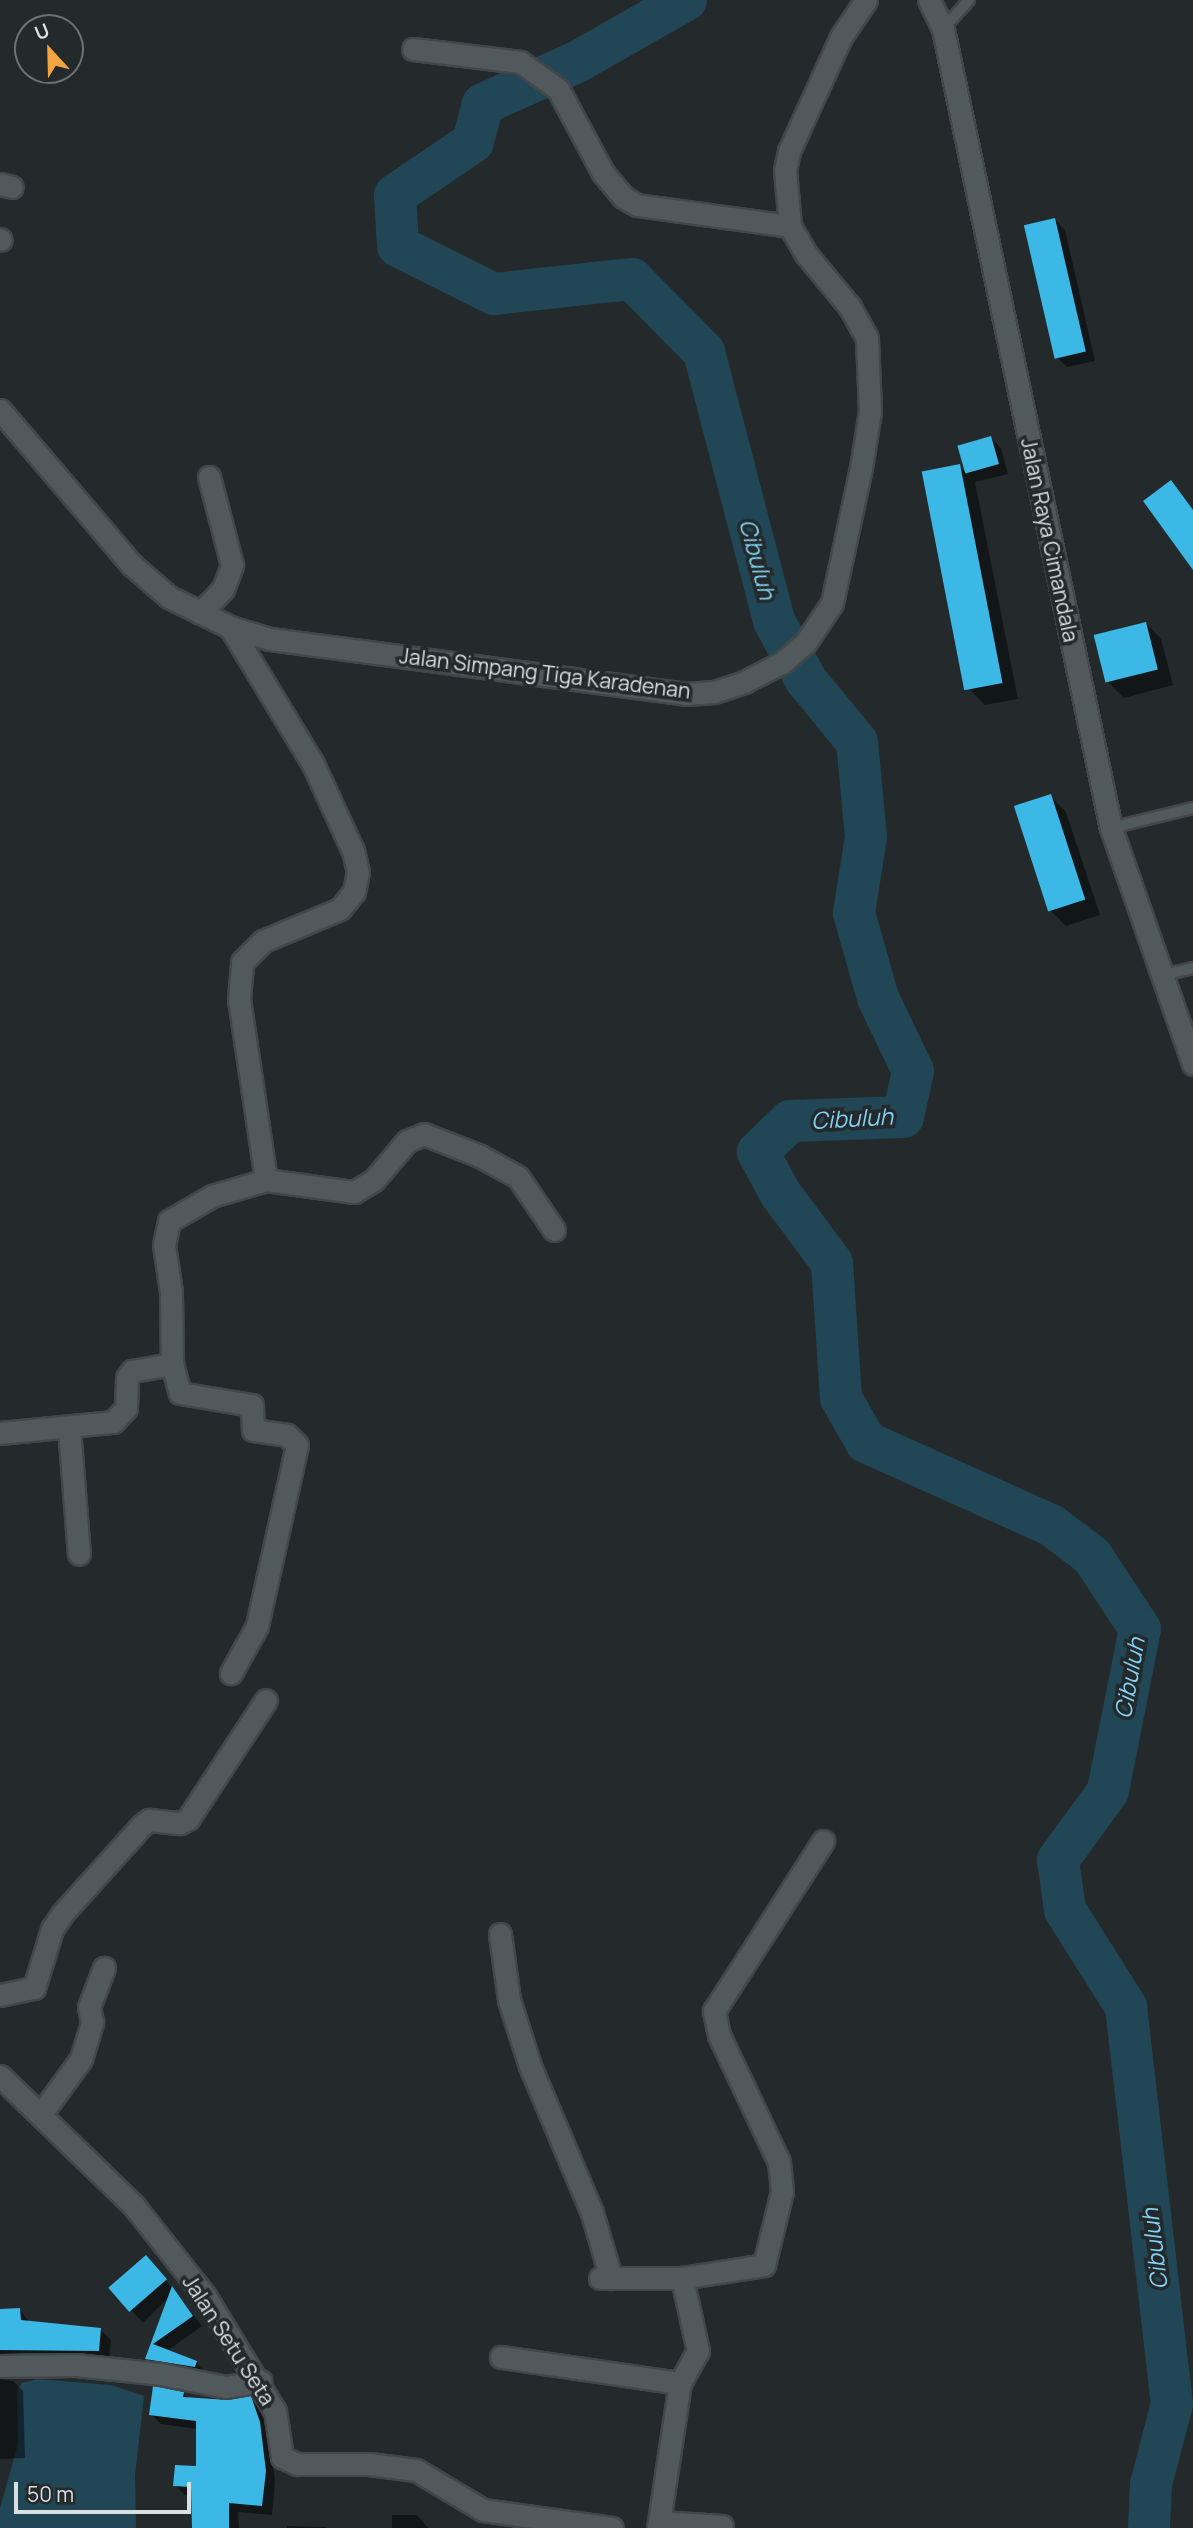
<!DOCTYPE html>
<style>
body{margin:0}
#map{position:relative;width:1193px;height:2528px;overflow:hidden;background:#242a2c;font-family:Manrope,sans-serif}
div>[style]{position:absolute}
.water>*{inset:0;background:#214656}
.shadow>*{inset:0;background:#0007}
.river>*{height:42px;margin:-21px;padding:0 21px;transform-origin:21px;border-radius:21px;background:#214656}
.building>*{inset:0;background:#3cb8e6;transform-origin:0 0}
.roads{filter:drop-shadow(2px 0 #43474a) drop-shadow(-2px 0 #43474a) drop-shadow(0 2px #43474a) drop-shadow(0 -2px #43474a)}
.lane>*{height:10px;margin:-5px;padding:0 5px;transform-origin:5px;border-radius:5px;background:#52595c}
.street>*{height:21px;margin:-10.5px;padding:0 10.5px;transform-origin:10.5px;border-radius:10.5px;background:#52595c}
.secondary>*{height:21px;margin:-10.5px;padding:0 10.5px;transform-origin:10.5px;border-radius:10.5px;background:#52595c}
span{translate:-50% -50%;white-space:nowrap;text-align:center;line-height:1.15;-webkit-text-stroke:7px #242a2c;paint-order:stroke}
.street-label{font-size:21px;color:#dbdfe1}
.water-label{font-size:23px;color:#81d2f4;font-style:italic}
.north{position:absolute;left:14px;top:14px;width:70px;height:70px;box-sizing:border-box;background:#242a2c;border:2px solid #6d7274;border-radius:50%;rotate:338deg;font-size:19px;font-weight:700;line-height:28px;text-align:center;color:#dbdfe1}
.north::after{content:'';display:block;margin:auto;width:24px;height:32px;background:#f2a541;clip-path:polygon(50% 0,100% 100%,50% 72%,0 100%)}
.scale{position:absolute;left:14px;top:2482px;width:177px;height:32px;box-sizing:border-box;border:4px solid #dbdfe1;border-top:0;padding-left:9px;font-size:21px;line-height:24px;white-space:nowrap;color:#dbdfe1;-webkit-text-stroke:5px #242a2c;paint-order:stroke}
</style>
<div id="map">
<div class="water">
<div style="clip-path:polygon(37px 2379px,111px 2385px,144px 2396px,135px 2476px,136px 2528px,0 2528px,0 2508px,18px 2444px,17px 2390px,22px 2383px)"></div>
</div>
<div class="shadow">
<div style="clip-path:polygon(1055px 220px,1065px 230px,1095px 361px,1067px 367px,1057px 357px)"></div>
<div style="clip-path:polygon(991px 438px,1001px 448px,1008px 474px,975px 482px,1018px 699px,985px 705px,969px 689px,959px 466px,965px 472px)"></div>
<div style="clip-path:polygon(1146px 623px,1161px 639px,1173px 685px,1124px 698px,1108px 682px)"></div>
<div style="clip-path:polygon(1050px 796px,1066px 812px,1100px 915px,1066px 926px,1051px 911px)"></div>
<div style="clip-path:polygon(156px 2268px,202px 2326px,167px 2351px,196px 2362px,206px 2373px,157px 2369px,147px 2359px,171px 2295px,143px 2323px,111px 2289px)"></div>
<div style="clip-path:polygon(20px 2310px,30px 2323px,101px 2330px,111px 2340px,109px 2361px,0 2369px,0 2311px)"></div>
<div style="clip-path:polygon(0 2379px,13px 2381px,23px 2391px,25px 2458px,0 2459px)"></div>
<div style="clip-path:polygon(184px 2394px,189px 2399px,228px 2402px,250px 2398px,260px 2408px,270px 2434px,275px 2482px,272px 2515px,238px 2512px,239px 2528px,194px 2528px,193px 2496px,185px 2495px,175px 2485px,198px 2468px,197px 2429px,161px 2424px,151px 2414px)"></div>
<div style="clip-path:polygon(392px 2515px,417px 2515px,428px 2528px,392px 2528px)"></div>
<div style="clip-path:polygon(287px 2526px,326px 2527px,327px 2528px,287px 2528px)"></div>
</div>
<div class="river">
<div style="left:686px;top:0;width:125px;rotate:150.4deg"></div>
<div style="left:577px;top:62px;width:103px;rotate:155.9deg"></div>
<div style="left:483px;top:104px;width:39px;rotate:105deg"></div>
<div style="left:473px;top:142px;width:94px;rotate:145.8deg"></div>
<div style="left:395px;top:195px;width:51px;rotate:86.6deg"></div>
<div style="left:398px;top:246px;width:107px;rotate:26.6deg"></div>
<div style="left:494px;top:294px;width:139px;rotate:-6.2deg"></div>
<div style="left:632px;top:279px;width:103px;rotate:45.4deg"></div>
<div style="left:704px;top:352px;width:278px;rotate:75.4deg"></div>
<div style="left:774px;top:621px;width:67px;rotate:61.5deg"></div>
<div style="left:806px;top:680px;width:80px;rotate:50.6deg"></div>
<div style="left:857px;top:742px;width:95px;rotate:84.6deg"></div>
<div style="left:866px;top:837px;width:77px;rotate:99deg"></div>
<div style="left:854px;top:913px;width:88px;rotate:74.2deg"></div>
<div style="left:878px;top:998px;width:81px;rotate:64.4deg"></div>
<div style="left:913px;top:1071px;width:47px;rotate:102.3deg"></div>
<div style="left:903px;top:1117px;width:113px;rotate:178deg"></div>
<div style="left:790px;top:1121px;width:45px;rotate:135.9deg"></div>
<div style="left:758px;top:1152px;width:47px;rotate:61.8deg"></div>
<div style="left:780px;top:1193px;width:87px;rotate:53.4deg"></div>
<div style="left:832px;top:1263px;width:135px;rotate:86.2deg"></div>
<div style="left:841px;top:1398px;width:51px;rotate:60.4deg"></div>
<div style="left:866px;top:1442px;width:203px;rotate:24.2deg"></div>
<div style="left:1051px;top:1525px;width:51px;rotate:37.1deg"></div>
<div style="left:1092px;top:1556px;width:87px;rotate:56.7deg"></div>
<div style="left:1140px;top:1629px;width:165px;rotate:101.2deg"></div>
<div style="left:1108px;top:1791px;width:85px;rotate:125.9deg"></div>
<div style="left:1058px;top:1860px;width:50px;rotate:82deg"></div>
<div style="left:1065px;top:1910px;width:115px;rotate:57.8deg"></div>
<div style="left:1126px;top:2007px;width:400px;rotate:83.4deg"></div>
<div style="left:1172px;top:2404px;width:83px;rotate:104.7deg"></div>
<div style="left:1151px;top:2484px;width:44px;rotate:92.6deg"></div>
</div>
<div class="building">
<div style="left:1055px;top:218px;width:137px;height:32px;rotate:77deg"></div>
<div style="left:991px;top:436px;width:29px;height:35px;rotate:74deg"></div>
<div style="left:960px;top:464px;width:223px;height:39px;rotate:79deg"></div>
<div style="clip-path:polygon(1171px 480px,1193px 510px,1193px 570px,1143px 501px)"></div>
<div style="left:1146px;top:622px;width:49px;height:54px;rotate:76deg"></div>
<div style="left:1051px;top:794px;width:111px;height:39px;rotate:72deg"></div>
<div style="left:146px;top:2255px;width:32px;height:50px;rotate:49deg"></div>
<div style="clip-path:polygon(172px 2286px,193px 2316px,153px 2344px,197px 2361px,195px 2367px,145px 2359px)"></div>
<div style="clip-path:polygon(20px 2308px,21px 2320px,101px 2328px,99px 2351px,0 2350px,0 2309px)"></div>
<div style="clip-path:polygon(153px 2386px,184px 2392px,183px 2397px,228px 2400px,251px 2396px,260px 2422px,266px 2471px,262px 2506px,229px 2503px,229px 2528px,192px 2528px,191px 2487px,173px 2486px,175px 2465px,196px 2466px,196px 2421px,149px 2415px)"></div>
</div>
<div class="roads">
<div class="lane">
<div style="left:943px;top:29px;width:39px;rotate:-48deg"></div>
<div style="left:1111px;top:828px;width:84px;rotate:-13.7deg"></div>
<div style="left:1163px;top:975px;width:31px;rotate:-13deg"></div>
</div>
<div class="street">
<div style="left:413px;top:49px;width:108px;rotate:6.9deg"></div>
<div style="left:520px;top:62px;width:47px;rotate:35.4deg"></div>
<div style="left:558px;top:89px;width:95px;rotate:61.8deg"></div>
<div style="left:603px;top:173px;width:31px;rotate:50deg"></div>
<div style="left:623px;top:197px;width:16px;rotate:30deg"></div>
<div style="left:637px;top:205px;width:154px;rotate:7.8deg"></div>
<div style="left:0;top:184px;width:12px;rotate:14deg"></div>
<div style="left:0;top:239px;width:1px;rotate:45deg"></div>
<div style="left:200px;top:613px;width:33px;rotate:-46deg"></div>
<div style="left:223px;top:589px;width:26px;rotate:-69deg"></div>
<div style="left:232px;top:565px;width:91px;rotate:-104.6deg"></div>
<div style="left:266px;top:1180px;width:89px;rotate:7.8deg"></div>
<div style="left:354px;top:1192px;width:23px;rotate:-31deg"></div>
<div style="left:374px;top:1180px;width:51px;rotate:-49.8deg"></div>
<div style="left:407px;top:1141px;width:18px;rotate:-22deg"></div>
<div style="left:424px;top:1134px;width:60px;rotate:21.4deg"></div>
<div style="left:480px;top:1156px;width:43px;rotate:28.9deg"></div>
<div style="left:518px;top:1177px;width:64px;rotate:55.8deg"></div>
<div style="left:172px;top:1364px;width:30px;rotate:75deg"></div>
<div style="left:180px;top:1393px;width:73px;rotate:9.5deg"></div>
<div style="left:252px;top:1405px;width:25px;rotate:88deg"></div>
<div style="left:253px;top:1430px;width:34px;rotate:8deg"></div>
<div style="left:287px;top:1435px;width:14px;rotate:45deg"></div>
<div style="left:297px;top:1445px;width:185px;rotate:102.5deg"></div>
<div style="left:257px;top:1626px;width:54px;rotate:119deg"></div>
<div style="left:69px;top:1428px;width:126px;rotate:85.5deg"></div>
<div style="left:0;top:1433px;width:114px;rotate:-5.6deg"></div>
<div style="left:113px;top:1422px;width:19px;rotate:-47deg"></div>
<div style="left:126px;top:1408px;width:30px;rotate:-88deg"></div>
<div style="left:127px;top:1378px;width:9px;rotate:-54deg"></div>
<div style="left:132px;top:1371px;width:41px;rotate:-9.9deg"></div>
<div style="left:172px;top:1364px;width:72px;rotate:-90.8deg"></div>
<div style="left:171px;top:1292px;width:48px;rotate:-98.5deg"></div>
<div style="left:164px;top:1245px;width:25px;rotate:-78deg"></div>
<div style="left:169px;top:1221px;width:50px;rotate:-30.2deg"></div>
<div style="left:212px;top:1196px;width:56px;rotate:-16.5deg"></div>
<div style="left:266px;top:1180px;width:183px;rotate:-98.5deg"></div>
<div style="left:239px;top:999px;width:37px;rotate:-85deg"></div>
<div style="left:242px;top:962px;width:30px;rotate:-45deg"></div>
<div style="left:263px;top:941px;width:83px;rotate:-22.6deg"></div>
<div style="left:340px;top:909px;width:22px;rotate:-51deg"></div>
<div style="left:354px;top:892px;width:20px;rotate:-79deg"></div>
<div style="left:358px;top:872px;width:22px;rotate:-103deg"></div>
<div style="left:353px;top:851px;width:96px;rotate:-114.7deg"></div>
<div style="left:313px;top:764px;width:160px;rotate:-121.2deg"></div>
<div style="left:500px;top:1934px;width:67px;rotate:82.2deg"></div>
<div style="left:509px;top:2000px;width:69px;rotate:72.3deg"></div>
<div style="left:530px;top:2066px;width:160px;rotate:67.1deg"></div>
<div style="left:592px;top:2213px;width:68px;rotate:73.7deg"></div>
<div style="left:0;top:1995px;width:35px;rotate:-12deg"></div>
<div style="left:34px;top:1988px;width:62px;rotate:-73deg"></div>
<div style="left:52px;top:1929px;width:18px;rotate:-56deg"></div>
<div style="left:62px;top:1914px;width:120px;rotate:-48deg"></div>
<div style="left:142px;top:1825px;width:9px;rotate:-36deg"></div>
<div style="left:149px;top:1820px;width:31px;rotate:6deg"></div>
<div style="left:180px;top:1823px;width:9px;rotate:-27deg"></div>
<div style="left:188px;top:1819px;width:142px;rotate:-56.8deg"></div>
<div style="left:0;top:2076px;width:187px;rotate:44.1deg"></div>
<div style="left:134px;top:2206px;width:115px;rotate:51.7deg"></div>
<div style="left:205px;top:2296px;width:135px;rotate:58.7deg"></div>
<div style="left:275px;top:2411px;width:47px;rotate:81.3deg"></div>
<div style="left:282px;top:2457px;width:17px;rotate:25deg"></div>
<div style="left:297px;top:2464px;width:72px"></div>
<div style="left:369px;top:2464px;width:47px;rotate:7.3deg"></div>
<div style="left:416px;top:2470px;width:78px;rotate:30.8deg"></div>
<div style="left:483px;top:2510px;width:130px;rotate:7.9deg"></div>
<div style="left:41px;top:2114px;width:68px;rotate:-54deg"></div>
<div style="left:81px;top:2059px;width:39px;rotate:-73deg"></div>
<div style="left:92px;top:2022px;width:15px;rotate:-101deg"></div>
<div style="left:89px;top:2007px;width:42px;rotate:-69deg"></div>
<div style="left:600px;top:2278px;width:82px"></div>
<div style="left:501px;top:2357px;width:181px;rotate:8.3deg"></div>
<div style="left:0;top:2366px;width:76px;rotate:-0.8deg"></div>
<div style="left:76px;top:2365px;width:85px;rotate:6deg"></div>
<div style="left:161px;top:2374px;width:66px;rotate:11.3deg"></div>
<div style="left:226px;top:2387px;width:35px;rotate:-10deg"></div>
<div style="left:660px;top:2522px;width:62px;rotate:3.7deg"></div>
<div style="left:658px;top:2528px;width:147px;rotate:-81.4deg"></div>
<div style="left:680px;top:2383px;width:37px;rotate:-61deg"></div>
<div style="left:698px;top:2351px;width:75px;rotate:-102.4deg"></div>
<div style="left:682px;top:2278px;width:83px;rotate:-9deg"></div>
<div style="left:764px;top:2265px;width:76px;rotate:-76.3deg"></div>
<div style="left:782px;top:2191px;width:29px;rotate:-96deg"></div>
<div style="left:779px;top:2162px;width:140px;rotate:-115.3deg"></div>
<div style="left:719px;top:2035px;width:25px;rotate:-102deg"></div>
<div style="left:714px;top:2011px;width:202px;rotate:-57.3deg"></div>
</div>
<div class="secondary">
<div style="left:929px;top:0;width:32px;rotate:64deg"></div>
<div style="left:943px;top:29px;width:816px;rotate:78.13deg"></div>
<div style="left:1111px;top:828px;width:250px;rotate:70.8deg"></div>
<div style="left:0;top:410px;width:204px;rotate:49.6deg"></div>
<div style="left:132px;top:565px;width:49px;rotate:40.9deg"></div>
<div style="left:169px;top:597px;width:68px;rotate:26.2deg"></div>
<div style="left:230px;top:627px;width:42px;rotate:16.7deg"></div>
<div style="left:270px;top:639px;width:420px;rotate:7.5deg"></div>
<div style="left:686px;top:694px;width:28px;rotate:-4deg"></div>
<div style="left:714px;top:692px;width:32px;rotate:-18deg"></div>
<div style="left:744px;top:682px;width:44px;rotate:-27.1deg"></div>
<div style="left:783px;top:662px;width:30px;rotate:-41deg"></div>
<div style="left:806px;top:642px;width:47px;rotate:-56.3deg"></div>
<div style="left:832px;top:603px;width:138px;rotate:-77.9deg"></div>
<div style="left:861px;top:468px;width:58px;rotate:-81deg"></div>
<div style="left:870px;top:411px;width:73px;rotate:-92.4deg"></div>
<div style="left:867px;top:338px;width:37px;rotate:-119deg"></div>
<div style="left:849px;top:306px;width:67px;rotate:-129.6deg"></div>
<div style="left:806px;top:254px;width:32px;rotate:-120deg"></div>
<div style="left:790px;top:226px;width:56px;rotate:-95.1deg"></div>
<div style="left:785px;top:170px;width:19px;rotate:-78deg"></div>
<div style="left:789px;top:151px;width:125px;rotate:-65.5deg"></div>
<div style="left:841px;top:37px;width:45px;rotate:-56deg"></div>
</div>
</div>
<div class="street-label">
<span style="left:1050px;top:540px;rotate:78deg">Jalan Raya Cimandala</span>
<span style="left:545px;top:673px;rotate:7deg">Jalan Simpang Tiga Karadenan</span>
<span style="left:229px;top:2340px;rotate:57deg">Jalan Setu Seta</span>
</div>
<div class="water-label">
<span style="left:758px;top:559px;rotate:75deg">Cibuluh</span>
<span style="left:852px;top:1118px;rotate:-3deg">Cibuluh</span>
<span style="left:1129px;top:1678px;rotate:-80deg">Cibuluh</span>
<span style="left:1154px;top:2249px;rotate:-97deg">Cibuluh</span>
</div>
<div class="north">U</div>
<div class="scale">50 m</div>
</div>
